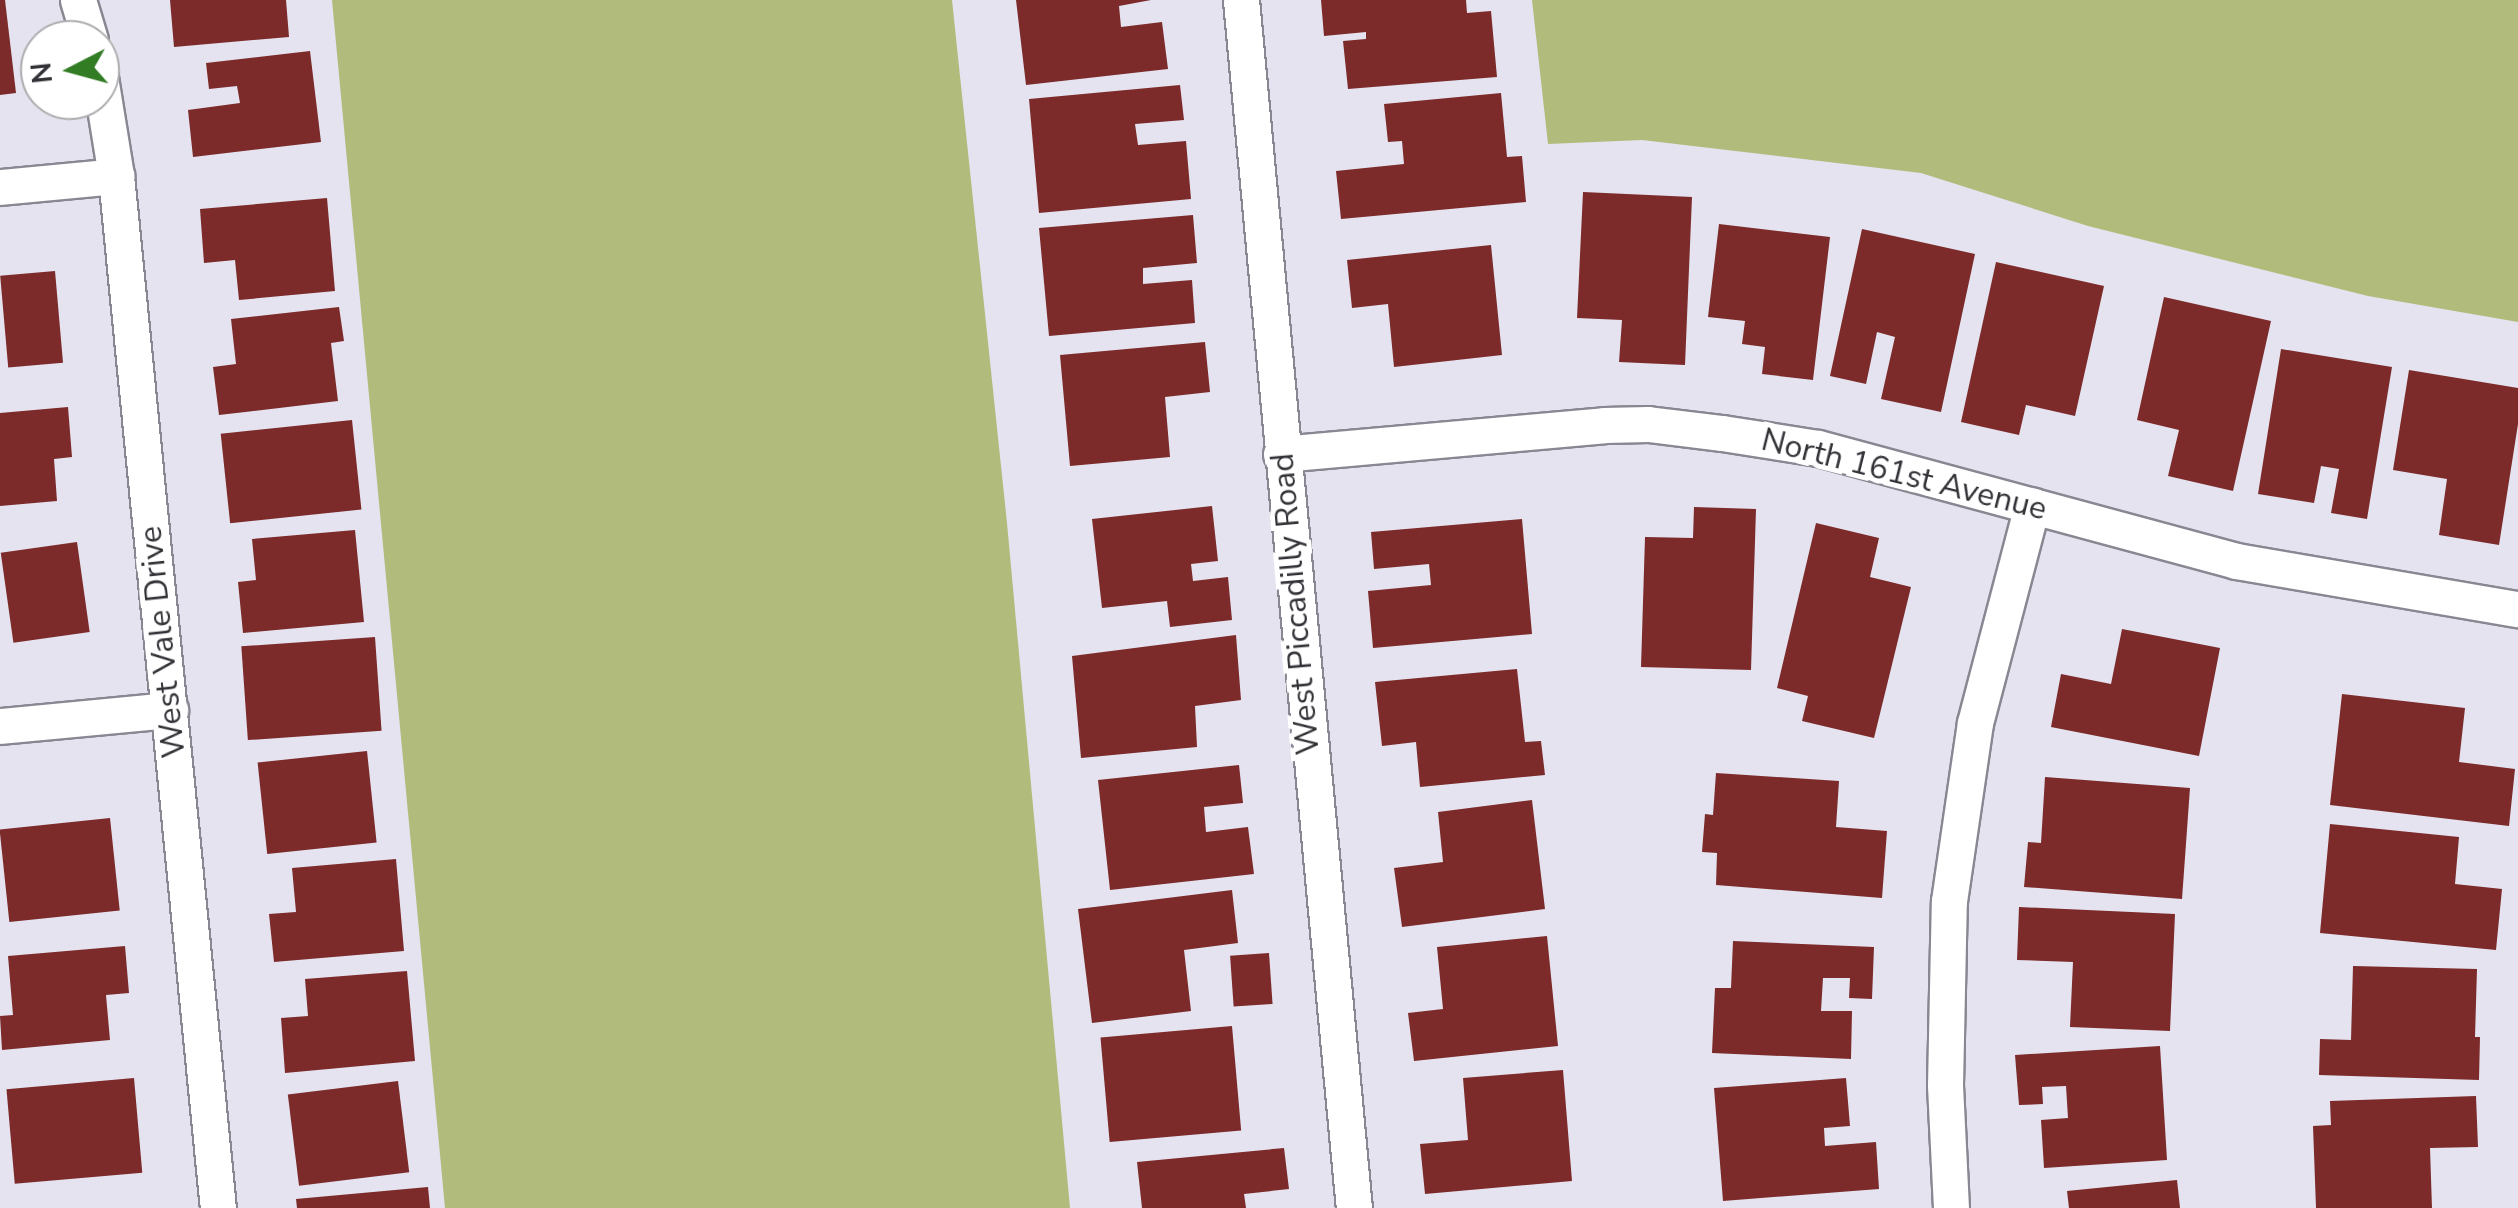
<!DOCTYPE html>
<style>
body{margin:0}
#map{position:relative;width:2518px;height:1208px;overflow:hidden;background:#e4e3ef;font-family:"Nunito Sans",sans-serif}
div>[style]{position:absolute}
.green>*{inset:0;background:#b1bc7c}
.building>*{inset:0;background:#7c2a2a;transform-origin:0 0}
.roads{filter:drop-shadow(2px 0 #888792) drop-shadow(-2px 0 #888792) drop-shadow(0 2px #888792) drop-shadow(0 -2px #888792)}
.street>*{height:35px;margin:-17.5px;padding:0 17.5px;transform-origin:17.5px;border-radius:17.5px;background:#fff}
span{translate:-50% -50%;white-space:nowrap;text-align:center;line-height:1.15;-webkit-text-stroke:10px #fff;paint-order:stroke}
.street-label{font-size:32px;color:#323237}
.north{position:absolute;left:20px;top:20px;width:100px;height:100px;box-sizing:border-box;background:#fff;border:2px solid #adadaf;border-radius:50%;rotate:264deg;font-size:28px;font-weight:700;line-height:40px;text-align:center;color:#323237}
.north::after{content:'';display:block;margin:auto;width:35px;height:45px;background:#327c23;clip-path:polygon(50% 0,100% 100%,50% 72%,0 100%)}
</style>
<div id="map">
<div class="green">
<div style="clip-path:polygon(332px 0,952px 0,1007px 523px,1070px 1208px,445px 1208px)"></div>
<div style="clip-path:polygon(1532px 0,2518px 0,2518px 322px,2368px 296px,2088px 226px,1921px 173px,1642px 140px,1548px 144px)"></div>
</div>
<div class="building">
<div style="clip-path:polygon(0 0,5px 0,16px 93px,0 95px)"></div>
<div style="clip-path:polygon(170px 0,286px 0,289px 37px,174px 47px)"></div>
<div style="clip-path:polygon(1016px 0,1151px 0,1119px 6px,1121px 27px,1162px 22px,1168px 69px,1026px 85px)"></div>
<div style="clip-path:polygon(1321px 0,1466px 0,1467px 13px,1491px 11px,1497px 77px,1348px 89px,1343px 41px,1366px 39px,1366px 32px,1324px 36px)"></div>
<div style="clip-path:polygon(310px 51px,321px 142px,193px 157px,188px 110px,240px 103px,237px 86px,209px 89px,206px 63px)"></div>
<div style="clip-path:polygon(1180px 85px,1184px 120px,1135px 124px,1138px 145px,1186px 141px,1191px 199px,1039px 213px,1029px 99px)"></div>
<div style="clip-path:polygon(1501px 93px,1507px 157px,1522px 156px,1526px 202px,1341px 219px,1336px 171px,1404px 164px,1402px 141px,1388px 142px,1384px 104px)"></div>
<div style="clip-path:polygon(1583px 192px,1692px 197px,1685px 365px,1619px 362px,1622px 320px,1577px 318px)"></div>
<div style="clip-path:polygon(327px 198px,335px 291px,239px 300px,235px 260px,204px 263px,200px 209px)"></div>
<div style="clip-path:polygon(1193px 215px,1197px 263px,1143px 268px,1143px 284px,1192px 280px,1195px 323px,1049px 336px,1039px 228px)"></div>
<div style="clip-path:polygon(1719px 224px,1830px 237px,1813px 380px,1762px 374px,1765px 347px,1742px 344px,1745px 321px,1708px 317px)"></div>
<div style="clip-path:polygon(1862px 229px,1975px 254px,1941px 412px,1881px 399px,1895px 337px,1877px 332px,1866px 384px,1830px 376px)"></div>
<div style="clip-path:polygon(1491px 245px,1502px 355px,1394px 367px,1388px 304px,1352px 308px,1347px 260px)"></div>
<div style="clip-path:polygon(1996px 262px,2104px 286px,2075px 416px,2026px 405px,2019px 435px,1961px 422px)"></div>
<div style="left:55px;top:271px;width:92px;height:55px;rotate:85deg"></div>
<div style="clip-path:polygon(2164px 297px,2271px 321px,2233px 491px,2168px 476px,2179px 430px,2137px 420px)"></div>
<div style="clip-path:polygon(339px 307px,344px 341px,331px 343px,338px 401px,219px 415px,213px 367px,236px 364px,231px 319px)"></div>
<div style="clip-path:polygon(1205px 342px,1210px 392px,1165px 397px,1170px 457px,1070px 466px,1060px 355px)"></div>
<div style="clip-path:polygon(2281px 349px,2392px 367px,2367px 519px,2331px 513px,2339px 469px,2321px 466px,2314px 503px,2258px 494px)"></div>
<div style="clip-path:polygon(2409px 370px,2518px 388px,2518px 424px,2499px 545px,2439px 535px,2447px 479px,2393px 470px)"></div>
<div style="clip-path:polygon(68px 407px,72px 457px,54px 459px,57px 501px,0 506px,0 413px)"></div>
<div style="left:352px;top:420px;width:90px;height:132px;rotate:84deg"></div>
<div style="clip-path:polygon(1212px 506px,1218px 561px,1191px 564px,1193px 581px,1228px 577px,1232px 620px,1170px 627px,1167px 601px,1102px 608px,1092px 519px)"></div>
<div style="clip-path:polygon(1694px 507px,1756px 509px,1751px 670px,1641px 667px,1645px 537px,1693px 538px)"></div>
<div style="clip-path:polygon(1522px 519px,1532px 634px,1373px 648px,1368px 591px,1431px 585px,1429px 564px,1374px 569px,1371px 532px)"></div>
<div style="clip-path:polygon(1816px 523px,1879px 538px,1870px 577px,1911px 587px,1874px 738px,1802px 721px,1808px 696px,1777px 688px)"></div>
<div style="clip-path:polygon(355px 530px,364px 622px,243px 633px,238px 582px,256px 580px,252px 539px)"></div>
<div style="left:77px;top:542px;width:91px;height:77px;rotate:82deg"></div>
<div style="clip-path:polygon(2122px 629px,2220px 648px,2199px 756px,2051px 727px,2061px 674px,2111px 684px)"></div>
<div style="clip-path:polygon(1236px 635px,1241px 700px,1195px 706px,1197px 747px,1081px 758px,1072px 656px)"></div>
<div style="left:375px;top:637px;width:94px;height:134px;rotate:86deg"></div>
<div style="clip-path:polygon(1517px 669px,1525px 742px,1541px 741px,1545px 775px,1420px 787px,1416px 742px,1382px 746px,1375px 682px)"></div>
<div style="clip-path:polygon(2342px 694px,2465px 708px,2459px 762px,2515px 769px,2509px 826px,2330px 805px)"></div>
<div style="left:367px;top:751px;width:92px;height:110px;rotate:84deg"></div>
<div style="clip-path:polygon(1239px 765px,1243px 803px,1204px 807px,1206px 832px,1248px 827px,1254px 874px,1110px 890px,1098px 780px)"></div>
<div style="clip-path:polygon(1716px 773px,1839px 781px,1836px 827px,1887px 831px,1882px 898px,1716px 885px,1717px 853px,1702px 852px,1705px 814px,1713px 815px)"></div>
<div style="clip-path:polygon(2045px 777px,2190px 788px,2182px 899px,2024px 887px,2028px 842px,2041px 843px)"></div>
<div style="clip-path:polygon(1532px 800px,1545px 909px,1402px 927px,1394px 868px,1443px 862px,1438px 812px)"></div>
<div style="left:110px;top:818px;width:93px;height:111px;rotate:84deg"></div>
<div style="clip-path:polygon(2330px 824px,2459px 837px,2455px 884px,2502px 889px,2496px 950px,2320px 933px)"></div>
<div style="clip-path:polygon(396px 859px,404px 951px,274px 962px,269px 914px,296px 912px,292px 868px)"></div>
<div style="clip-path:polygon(1232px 890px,1238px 943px,1184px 950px,1191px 1011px,1092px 1023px,1078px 909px)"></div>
<div style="clip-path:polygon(2019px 907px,2175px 914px,2170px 1031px,2070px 1027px,2073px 962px,2017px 960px)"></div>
<div style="clip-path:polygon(1547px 936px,1558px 1046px,1414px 1061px,1408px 1013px,1443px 1009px,1437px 947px)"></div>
<div style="clip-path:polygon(1733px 941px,1874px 947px,1872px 999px,1849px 998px,1850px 978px,1823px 978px,1821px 1011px,1852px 1011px,1851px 1059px,1712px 1053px,1715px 988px,1731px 988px)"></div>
<div style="clip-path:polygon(125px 946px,129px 993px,106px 995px,110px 1040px,2px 1050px,0 1016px,13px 1015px,8px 956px)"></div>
<div style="left:1269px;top:953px;width:51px;height:39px;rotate:86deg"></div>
<div style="clip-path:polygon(2353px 966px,2477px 969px,2475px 1037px,2480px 1037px,2479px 1080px,2319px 1075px,2320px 1039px,2351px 1040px)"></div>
<div style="clip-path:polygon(407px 971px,415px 1061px,285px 1073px,281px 1018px,308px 1016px,305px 979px)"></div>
<div style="left:1232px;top:1026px;width:105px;height:132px;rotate:85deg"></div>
<div style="clip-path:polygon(2160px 1046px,2167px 1160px,2044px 1168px,2041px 1120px,2068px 1118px,2066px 1086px,2042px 1087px,2043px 1104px,2019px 1105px,2015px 1055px)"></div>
<div style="clip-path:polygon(1563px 1070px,1572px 1181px,1425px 1194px,1420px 1144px,1468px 1140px,1463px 1078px)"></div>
<div style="left:134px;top:1078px;width:95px;height:128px;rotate:85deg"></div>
<div style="clip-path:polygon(1846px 1078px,1850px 1126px,1824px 1128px,1825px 1146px,1876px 1142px,1879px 1189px,1723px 1201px,1714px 1088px)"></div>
<div style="left:398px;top:1081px;width:92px;height:111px;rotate:83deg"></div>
<div style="clip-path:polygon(2476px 1096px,2478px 1147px,2430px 1148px,2432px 1208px,2316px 1208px,2313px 1126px,2331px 1125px,2330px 1101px)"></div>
<div style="clip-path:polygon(1284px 1148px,1289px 1189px,1244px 1194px,1246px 1208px,1142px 1208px,1137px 1162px)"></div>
<div style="clip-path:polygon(2177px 1180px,2180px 1208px,2069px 1208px,2067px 1191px)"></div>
<div style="clip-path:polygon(428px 1187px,430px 1208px,297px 1208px,296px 1199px)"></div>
</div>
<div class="roads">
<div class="street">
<div style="left:78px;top:0;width:42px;rotate:73.3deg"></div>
<div style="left:1241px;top:0;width:1213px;rotate:84.66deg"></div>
<div style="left:100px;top:77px;width:100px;rotate:80.8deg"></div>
<div style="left:116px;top:176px;width:1037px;rotate:84.36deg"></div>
<div style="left:0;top:187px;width:117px;rotate:-5.4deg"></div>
<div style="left:1281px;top:454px;width:324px;rotate:-5.1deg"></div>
<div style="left:1604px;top:425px;width:44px;rotate:-1.3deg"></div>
<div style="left:1648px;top:424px;width:75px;rotate:6.9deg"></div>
<div style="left:1722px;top:433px;width:97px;rotate:8.9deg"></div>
<div style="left:1818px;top:448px;width:433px;rotate:15.1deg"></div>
<div style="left:2236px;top:561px;width:286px;rotate:9.7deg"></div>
<div style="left:0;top:726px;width:171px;rotate:-5.4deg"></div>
<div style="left:1951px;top:1208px;width:123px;rotate:-92.8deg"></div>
<div style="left:1945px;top:1085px;width:184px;rotate:-88.8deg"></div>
<div style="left:1949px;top:901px;width:180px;rotate:-81.7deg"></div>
<div style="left:1975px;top:723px;width:225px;rotate:-75.3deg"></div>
</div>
</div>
<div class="street-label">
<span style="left:1904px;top:475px;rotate:14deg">North 161st Avenue</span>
<span style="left:1296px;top:604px;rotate:-95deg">West Piccadilly Road</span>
<span style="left:163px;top:642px;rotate:-96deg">West Vale Drive</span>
</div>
<div class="north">N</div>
</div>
